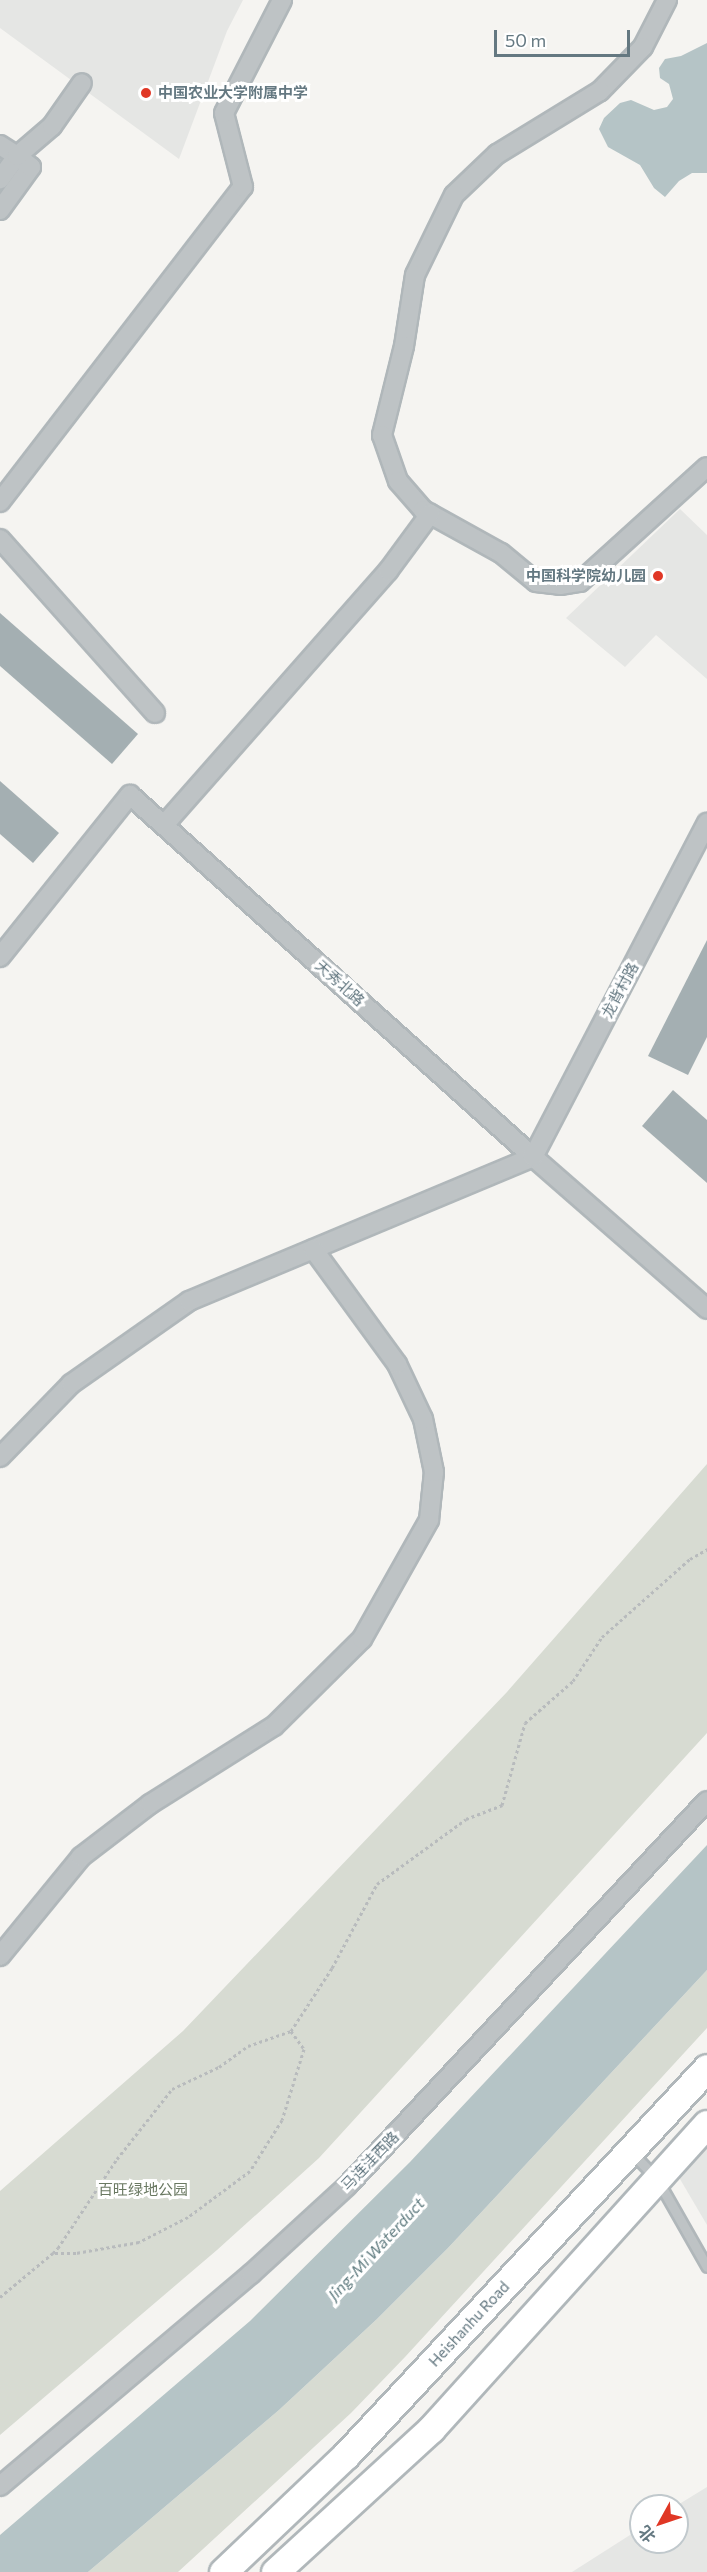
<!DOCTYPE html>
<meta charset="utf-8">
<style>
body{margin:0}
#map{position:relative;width:707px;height:2572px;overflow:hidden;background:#f5f4f1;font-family:Commissioner,"Noto Sans SC",sans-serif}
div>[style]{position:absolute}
.built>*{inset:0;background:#e5e6e4}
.green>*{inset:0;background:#d7dbd2}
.water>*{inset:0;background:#b5c4c6}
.building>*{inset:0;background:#a4afb2}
.path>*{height:3px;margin-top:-1.5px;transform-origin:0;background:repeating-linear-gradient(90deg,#b8bbbd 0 3px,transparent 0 6px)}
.roads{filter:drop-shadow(2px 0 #b0b7ba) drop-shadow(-2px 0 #b0b7ba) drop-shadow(0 2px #b0b7ba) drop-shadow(0 -2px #b0b7ba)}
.service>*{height:9px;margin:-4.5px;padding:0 4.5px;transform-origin:4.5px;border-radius:4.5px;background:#bec3c5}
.minor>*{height:18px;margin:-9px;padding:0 9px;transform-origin:9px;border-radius:9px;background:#bec3c5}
.secondary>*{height:27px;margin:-13.5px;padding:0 13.5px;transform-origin:13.5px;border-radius:13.5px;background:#fff}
.dots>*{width:16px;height:16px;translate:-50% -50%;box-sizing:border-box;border:3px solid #fff;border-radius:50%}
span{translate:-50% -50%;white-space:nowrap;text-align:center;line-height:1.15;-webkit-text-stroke:6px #fff;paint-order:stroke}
.poi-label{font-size:15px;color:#647881;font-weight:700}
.left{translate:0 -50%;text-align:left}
.right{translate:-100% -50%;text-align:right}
.street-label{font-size:15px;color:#647881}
.park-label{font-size:15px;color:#6a7962}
.water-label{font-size:16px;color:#5f7b7f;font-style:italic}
.north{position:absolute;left:629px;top:2494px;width:60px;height:60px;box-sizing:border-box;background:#fff;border:2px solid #c1c9cd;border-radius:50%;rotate:230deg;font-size:16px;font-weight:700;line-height:24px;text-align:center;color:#647881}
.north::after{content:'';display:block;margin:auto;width:21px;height:27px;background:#e03725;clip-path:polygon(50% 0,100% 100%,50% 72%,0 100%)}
.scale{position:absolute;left:494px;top:30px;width:136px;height:27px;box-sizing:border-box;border:3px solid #647881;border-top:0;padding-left:8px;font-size:18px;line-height:21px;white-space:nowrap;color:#647881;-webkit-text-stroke:4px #fff;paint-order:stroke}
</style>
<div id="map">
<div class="built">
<div style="clip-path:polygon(0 0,243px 0,227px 31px,179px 159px,0 28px)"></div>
<div style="clip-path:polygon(680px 509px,707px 535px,707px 679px,656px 635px,625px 667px,566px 618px)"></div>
<div style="clip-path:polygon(707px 2140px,707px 2225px,677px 2174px)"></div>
<div style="clip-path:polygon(707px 2487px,707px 2572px,572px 2572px,641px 2528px,641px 2542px,677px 2542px,676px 2506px)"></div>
</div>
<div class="green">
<div style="clip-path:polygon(707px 1464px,707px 1733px,319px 2158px,217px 2250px,0 2435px,0 2191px,183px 2031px,507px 1692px)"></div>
<div style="clip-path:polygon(707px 1970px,707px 2028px,405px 2357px,351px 2413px,178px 2572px,88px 2572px,279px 2410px,377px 2319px,448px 2248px)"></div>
</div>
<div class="water">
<div style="clip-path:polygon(707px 43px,707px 173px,692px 173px,679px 181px,665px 197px,654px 188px,640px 165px,608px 147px,599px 129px,604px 118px,620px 103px,631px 100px,654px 110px,667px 107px,673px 99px,669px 84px,660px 78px,659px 68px,665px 59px,681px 56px)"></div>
<div style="clip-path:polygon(707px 1845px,707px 1970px,448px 2248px,377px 2319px,279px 2410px,88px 2572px,0 2572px,0 2535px,250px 2321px,410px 2162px)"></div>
</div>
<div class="building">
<div style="clip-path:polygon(0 613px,138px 734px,112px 764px,0 666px)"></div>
<div style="clip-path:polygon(0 781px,59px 833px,33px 863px,0 834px)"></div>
<div style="clip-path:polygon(707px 940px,707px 1037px,688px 1075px,648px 1056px)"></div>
<div style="clip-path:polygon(673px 1090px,707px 1120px,707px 1183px,642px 1126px)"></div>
</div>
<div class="path">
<div style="left:291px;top:2031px;width:75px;rotate:-56.9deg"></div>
<div style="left:332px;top:1968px;width:95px;rotate:-61.8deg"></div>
<div style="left:377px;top:1884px;width:110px;rotate:-36.1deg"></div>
<div style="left:466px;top:1819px;width:39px;rotate:-21deg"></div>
<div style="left:502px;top:1805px;width:85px;rotate:-74.3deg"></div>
<div style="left:525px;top:1723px;width:64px;rotate:-41.2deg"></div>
<div style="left:573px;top:1681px;width:53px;rotate:-56.6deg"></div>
<div style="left:602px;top:1637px;width:118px;rotate:-41.6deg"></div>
<div style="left:690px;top:1559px;width:20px;rotate:-30deg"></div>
<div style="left:0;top:2297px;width:69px;rotate:-39.7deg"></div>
<div style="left:53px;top:2253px;width:7px;rotate:-45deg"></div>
<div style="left:58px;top:2248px;width:107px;rotate:-56.5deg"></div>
<div style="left:117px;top:2159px;width:89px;rotate:-51.8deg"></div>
<div style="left:172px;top:2089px;width:52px;rotate:-25.1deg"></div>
<div style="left:219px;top:2067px;width:36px;rotate:-36deg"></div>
<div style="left:248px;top:2046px;width:46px;rotate:-19.2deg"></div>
<div style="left:291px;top:2031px;width:22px;rotate:54deg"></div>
<div style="left:304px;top:2049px;width:74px;rotate:107.2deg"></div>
<div style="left:282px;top:2120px;width:60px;rotate:122.1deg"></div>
<div style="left:250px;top:2171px;width:77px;rotate:143.4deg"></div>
<div style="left:188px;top:2217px;width:55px;rotate:153deg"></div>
<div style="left:139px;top:2242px;width:64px;rotate:170.1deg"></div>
<div style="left:76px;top:2253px;width:23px;rotate:180deg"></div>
</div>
<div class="roads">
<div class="service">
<div style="left:631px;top:2152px;width:37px;rotate:46deg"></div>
<div style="left:657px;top:2179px;width:101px;rotate:60.4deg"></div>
</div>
<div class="minor">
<div style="left:667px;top:0;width:53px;rotate:117.1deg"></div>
<div style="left:643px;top:47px;width:62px;rotate:134.3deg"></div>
<div style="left:600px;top:91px;width:121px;rotate:148.5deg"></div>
<div style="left:497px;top:154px;width:59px;rotate:136.4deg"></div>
<div style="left:454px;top:195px;width:89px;rotate:116deg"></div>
<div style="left:415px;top:275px;width:72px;rotate:98.8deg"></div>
<div style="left:404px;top:346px;width:92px;rotate:103.9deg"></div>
<div style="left:382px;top:435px;width:49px;rotate:70.8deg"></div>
<div style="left:398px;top:481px;width:38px;rotate:49deg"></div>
<div style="left:423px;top:510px;width:89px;rotate:28.9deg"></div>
<div style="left:501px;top:553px;width:45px;rotate:39.6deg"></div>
<div style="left:536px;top:582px;width:24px;rotate:7deg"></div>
<div style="left:560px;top:585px;width:20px;rotate:-9deg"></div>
<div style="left:580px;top:582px;width:171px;rotate:-42.2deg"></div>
<div style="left:0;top:145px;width:20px;rotate:33deg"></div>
<div style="left:17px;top:156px;width:29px;rotate:126deg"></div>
<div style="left:0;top:210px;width:53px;rotate:-54.2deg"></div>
<div style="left:31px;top:167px;width:18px;rotate:-142deg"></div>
<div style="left:17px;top:156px;width:46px;rotate:-40.6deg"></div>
<div style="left:52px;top:126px;width:52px;rotate:-55.1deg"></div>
<div style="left:0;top:502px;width:398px;rotate:-52.4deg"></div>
<div style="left:243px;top:187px;width:76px;rotate:-104.4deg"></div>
<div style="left:224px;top:113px;width:127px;rotate:-62.8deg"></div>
<div style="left:0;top:539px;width:233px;rotate:48.3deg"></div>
<div style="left:164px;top:825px;width:339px;rotate:-48.6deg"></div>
<div style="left:388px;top:571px;width:71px;rotate:-53.6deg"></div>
<div style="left:0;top:957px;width:208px;rotate:-51.3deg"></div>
<div style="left:130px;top:795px;width:542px;rotate:41.93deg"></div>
<div style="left:533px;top:1157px;width:231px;rotate:41.1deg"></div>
<div style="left:0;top:1457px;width:102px;rotate:-45.8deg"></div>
<div style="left:71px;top:1384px;width:144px;rotate:-35.1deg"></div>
<div style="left:189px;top:1301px;width:373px;rotate:-22.7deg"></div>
<div style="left:533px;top:1157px;width:377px;rotate:-62.5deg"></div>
<div style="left:0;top:1956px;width:128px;rotate:-50.7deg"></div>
<div style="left:81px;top:1857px;width:87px;rotate:-37.5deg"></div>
<div style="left:150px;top:1804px;width:146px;rotate:-32.2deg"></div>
<div style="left:274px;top:1726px;width:124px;rotate:-44.7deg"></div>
<div style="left:362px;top:1639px;width:137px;rotate:-60.6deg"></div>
<div style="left:429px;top:1520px;width:48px;rotate:-84.1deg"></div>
<div style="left:434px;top:1472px;width:54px;rotate:-101.7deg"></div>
<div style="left:423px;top:1419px;width:61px;rotate:-115.3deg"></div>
<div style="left:397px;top:1364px;width:142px;rotate:-126.1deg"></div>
<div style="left:0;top:2486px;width:329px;rotate:-40.2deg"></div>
<div style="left:251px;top:2274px;width:130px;rotate:-42.5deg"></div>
<div style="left:347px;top:2186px;width:527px;rotate:-46.92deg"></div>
</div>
<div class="secondary">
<div style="left:223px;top:2572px;width:170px;rotate:-43.6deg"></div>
<div style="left:346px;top:2455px;width:529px;rotate:-46.99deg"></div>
<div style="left:275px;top:2572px;width:212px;rotate:-42.5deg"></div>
<div style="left:431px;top:2429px;width:411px;rotate:-47.9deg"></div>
</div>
</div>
<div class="dots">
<div style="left:146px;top:93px;background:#e03725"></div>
<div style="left:658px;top:576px;background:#e03725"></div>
</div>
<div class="poi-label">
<span class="left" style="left:158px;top:93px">中国农业大学附属中学</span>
<span class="right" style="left:646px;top:576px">中国科学院幼儿园</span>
</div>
<div class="street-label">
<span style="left:340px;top:983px;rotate:42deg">天秀北路</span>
<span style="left:620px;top:990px;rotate:-62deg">龙背村路</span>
<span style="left:370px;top:2161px;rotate:-46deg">马连洼西路</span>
<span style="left:469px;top:2324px;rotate:-47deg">Heishanhu Road</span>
</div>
<div class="park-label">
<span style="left:143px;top:2190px">百旺绿地公园</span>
</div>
<div class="water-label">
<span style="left:376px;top:2249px;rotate:-47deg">Jing-Mi Waterduct</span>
</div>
<div class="north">北</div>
<div class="scale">50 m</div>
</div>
